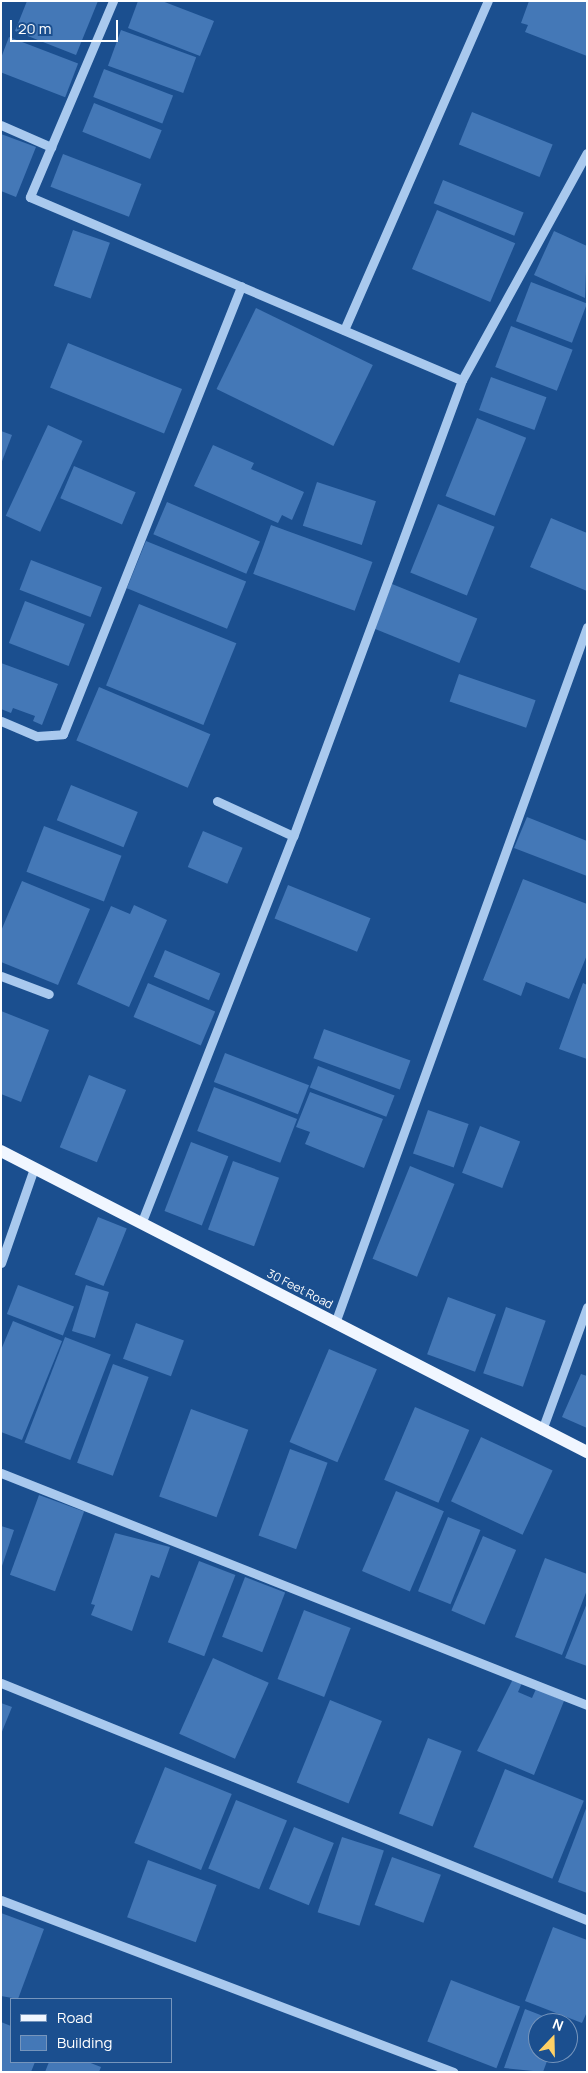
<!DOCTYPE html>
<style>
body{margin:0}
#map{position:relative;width:588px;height:2073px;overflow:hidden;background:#1b4f8f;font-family:Manrope,sans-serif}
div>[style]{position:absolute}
.building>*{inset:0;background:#4478b7;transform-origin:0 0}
.minor>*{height:9px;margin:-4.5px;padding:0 4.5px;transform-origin:4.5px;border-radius:4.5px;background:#a9c9ee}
.major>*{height:12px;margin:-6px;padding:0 6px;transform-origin:6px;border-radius:6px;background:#f0f6ff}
span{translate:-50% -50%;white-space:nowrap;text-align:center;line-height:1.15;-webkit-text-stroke:4.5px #1b4f8f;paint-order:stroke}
.street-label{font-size:12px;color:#fff}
.frame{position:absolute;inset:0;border:2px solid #fff;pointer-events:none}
.legend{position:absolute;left:10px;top:1998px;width:162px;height:65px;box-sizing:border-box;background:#1b4f8f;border:1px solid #7695bc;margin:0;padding:6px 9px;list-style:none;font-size:15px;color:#fff}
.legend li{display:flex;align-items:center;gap:10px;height:25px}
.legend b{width:25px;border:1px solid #7695bc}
.north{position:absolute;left:528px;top:2013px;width:50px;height:50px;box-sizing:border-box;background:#1b4f8f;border:1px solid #7695bc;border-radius:50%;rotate:21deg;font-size:14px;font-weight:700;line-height:20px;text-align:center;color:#fff}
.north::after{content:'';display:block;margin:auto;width:18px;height:22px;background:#ffd166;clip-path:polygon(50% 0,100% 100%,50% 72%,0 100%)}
.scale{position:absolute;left:10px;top:20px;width:108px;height:22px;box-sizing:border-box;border:2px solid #fff;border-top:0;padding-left:6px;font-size:15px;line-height:18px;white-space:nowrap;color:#fff;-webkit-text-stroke:4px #1b4f8f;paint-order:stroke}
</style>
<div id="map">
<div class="building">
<div style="clip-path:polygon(27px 1px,98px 1px,76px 55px,15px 31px)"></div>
<div style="clip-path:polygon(138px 1px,162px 1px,214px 21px,200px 56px,128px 28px)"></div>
<div style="clip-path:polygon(529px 1px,587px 1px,587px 56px,525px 32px,528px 25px,521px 23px)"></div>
<div style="left:121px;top:30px;width:80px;height:38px;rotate:20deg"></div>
<div style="left:9px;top:37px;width:74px;height:36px;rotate:21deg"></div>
<div style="left:104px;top:69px;width:74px;height:30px;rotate:21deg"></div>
<div style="left:94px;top:103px;width:73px;height:31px;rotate:22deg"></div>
<div style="left:472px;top:112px;width:87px;height:35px;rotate:22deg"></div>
<div style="clip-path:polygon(1px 134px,36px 147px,16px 197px,1px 191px)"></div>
<div style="left:63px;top:154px;width:84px;height:35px;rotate:21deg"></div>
<div style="left:443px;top:180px;width:87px;height:25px;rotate:22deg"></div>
<div style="left:437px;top:210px;width:85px;height:64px;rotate:23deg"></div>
<div style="left:73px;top:230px;width:39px;height:59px;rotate:19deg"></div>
<div style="clip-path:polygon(554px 231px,587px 246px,585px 298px,534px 275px)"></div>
<div style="left:531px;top:282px;width:60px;height:42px;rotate:21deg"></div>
<div style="left:256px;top:308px;width:130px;height:90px;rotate:26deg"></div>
<div style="left:511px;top:326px;width:66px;height:44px;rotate:21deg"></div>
<div style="left:68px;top:343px;width:123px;height:48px;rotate:22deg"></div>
<div style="left:491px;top:377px;width:59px;height:35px;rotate:20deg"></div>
<div style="left:477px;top:418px;width:53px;height:84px;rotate:22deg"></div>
<div style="left:48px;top:425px;width:38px;height:100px;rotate:25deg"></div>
<div style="clip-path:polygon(1px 431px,12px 435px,1px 464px)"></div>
<div style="clip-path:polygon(213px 445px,254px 463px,251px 469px,304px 492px,292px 520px,282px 515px,278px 523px,194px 486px)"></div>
<div style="left:74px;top:466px;width:67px;height:35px;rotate:23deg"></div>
<div style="left:317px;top:482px;width:62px;height:46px;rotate:18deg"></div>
<div style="left:167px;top:502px;width:101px;height:35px;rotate:23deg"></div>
<div style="left:438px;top:504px;width:61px;height:74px;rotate:22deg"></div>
<div style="clip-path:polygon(551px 518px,587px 533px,587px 591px,530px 567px)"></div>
<div style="left:271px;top:525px;width:108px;height:52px;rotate:20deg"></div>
<div style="left:146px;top:541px;width:108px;height:51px;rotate:22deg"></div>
<div style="left:31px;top:560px;width:76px;height:32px;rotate:21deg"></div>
<div style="left:392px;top:584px;width:92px;height:48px;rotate:22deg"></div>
<div style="left:25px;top:601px;width:64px;height:45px;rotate:21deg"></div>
<div style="left:139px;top:604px;width:105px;height:88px;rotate:22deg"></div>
<div style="clip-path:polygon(1px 663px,58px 684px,42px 725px,33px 721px,35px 716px,13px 708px,11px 713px,1px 709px)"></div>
<div style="left:459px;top:674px;width:81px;height:29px;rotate:19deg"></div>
<div style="left:99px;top:687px;width:121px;height:58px;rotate:23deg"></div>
<div style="left:71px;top:785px;width:72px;height:38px;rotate:22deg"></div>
<div style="clip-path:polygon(527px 817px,587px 841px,587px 876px,514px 848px)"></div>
<div style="left:44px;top:826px;width:83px;height:49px;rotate:21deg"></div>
<div style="left:203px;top:831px;width:43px;height:39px;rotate:23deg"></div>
<div style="clip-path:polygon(523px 879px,587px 904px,587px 955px,569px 999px,526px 982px,521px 996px,483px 980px)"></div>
<div style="clip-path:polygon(22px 881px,90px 909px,58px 985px,1px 962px,1px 931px)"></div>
<div style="left:288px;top:885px;width:89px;height:36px;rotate:22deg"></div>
<div style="clip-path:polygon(134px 905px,167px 920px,129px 1007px,77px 984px,111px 906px,130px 914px)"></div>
<div style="left:165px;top:950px;width:60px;height:29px;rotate:23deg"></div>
<div style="left:148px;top:983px;width:73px;height:37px;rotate:23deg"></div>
<div style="clip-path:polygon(583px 983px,587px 985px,587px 1059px,559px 1049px)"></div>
<div style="clip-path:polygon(1px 1011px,49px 1030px,21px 1102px,1px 1094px)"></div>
<div style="left:324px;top:1029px;width:92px;height:31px;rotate:20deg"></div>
<div style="left:225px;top:1053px;width:90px;height:31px;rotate:21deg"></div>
<div style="left:318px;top:1066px;width:82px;height:23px;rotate:21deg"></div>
<div style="left:89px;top:1075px;width:40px;height:78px;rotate:22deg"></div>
<div style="left:214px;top:1087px;width:89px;height:47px;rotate:21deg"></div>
<div style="clip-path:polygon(310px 1092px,383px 1119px,364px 1168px,305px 1144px,310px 1132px,296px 1127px)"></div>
<div style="left:428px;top:1110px;width:43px;height:46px;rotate:19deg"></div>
<div style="left:480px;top:1126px;width:43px;height:50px;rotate:21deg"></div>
<div style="left:191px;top:1142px;width:40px;height:74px;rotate:21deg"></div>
<div style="left:233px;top:1161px;width:49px;height:73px;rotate:20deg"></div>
<div style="left:410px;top:1166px;width:48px;height:100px;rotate:22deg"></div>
<div style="left:98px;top:1217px;width:31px;height:62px;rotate:22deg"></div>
<div style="left:18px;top:1285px;width:60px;height:31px;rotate:21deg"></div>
<div style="left:86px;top:1285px;width:24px;height:48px;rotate:17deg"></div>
<div style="left:448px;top:1297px;width:51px;height:61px;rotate:20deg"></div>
<div style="left:506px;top:1307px;width:42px;height:70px;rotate:19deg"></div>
<div style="clip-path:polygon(13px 1321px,62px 1341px,22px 1440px,1px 1432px,1px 1350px)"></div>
<div style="left:136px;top:1323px;width:51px;height:38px;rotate:20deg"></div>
<div style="left:65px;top:1337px;width:49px;height:113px;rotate:21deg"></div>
<div style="left:329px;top:1349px;width:52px;height:101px;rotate:23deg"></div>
<div style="left:113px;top:1364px;width:38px;height:105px;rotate:20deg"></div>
<div style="clip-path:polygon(581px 1374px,587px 1376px,587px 1428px,562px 1417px)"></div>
<div style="left:415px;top:1407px;width:59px;height:79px;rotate:23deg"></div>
<div style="left:191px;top:1409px;width:61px;height:93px;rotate:20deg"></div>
<div style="left:481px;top:1437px;width:79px;height:71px;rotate:25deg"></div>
<div style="left:290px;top:1449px;width:40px;height:92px;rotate:20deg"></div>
<div style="left:396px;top:1491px;width:52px;height:87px;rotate:23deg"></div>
<div style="left:39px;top:1495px;width:48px;height:85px;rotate:20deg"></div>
<div style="left:448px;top:1517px;width:35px;height:80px;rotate:22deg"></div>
<div style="clip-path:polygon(1px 1526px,14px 1530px,2px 1566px,1px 1566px)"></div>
<div style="clip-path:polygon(115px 1533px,170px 1547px,159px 1578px,151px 1575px,132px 1631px,91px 1615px,95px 1605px,91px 1604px)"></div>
<div style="left:483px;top:1536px;width:36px;height:81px;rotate:23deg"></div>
<div style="clip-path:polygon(545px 1558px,587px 1574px,587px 1590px,562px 1655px,515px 1637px)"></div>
<div style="left:199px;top:1561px;width:39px;height:87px;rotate:21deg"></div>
<div style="left:245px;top:1577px;width:43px;height:64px;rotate:21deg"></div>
<div style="clip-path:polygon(587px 1603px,587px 1666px,565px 1658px)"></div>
<div style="left:304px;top:1610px;width:50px;height:74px;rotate:21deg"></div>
<div style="left:213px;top:1658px;width:61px;height:83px;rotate:24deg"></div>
<div style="clip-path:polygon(513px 1679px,522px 1683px,518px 1692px,532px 1698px,536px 1689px,564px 1701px,534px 1775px,477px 1751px)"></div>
<div style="left:330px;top:1700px;width:56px;height:89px;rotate:22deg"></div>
<div style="clip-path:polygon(1px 1703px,12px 1707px,1px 1734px)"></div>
<div style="left:428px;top:1738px;width:36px;height:81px;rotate:21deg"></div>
<div style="left:165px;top:1767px;width:72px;height:82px;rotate:22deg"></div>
<div style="left:505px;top:1769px;width:85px;height:84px;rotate:22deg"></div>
<div style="left:236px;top:1800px;width:55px;height:74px;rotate:22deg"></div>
<div style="clip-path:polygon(587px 1806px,587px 1893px,558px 1882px)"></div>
<div style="left:294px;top:1827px;width:43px;height:67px;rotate:22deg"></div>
<div style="left:342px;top:1837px;width:44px;height:79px;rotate:18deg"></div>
<div style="left:392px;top:1857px;width:52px;height:51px;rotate:20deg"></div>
<div style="left:148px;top:1860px;width:73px;height:61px;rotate:20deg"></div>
<div style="clip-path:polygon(1px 1913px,44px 1929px,18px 1999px,1px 1996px)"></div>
<div style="clip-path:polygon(553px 1927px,587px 1940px,587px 2012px,582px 2023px,525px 2001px)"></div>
<div style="left:451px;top:1980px;width:74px;height:66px;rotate:21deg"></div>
<div style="clip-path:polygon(525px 2009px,561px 2023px,538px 2023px,538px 2053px,550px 2053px,543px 2072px,504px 2068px)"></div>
<div style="clip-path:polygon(1px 2022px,11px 2026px,11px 2062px,35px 2062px,31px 2072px,1px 2072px)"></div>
<div style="clip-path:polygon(49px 2062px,88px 2062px,101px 2067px,99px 2072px,45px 2072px)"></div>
</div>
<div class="minor">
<div style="left:113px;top:1px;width:213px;rotate:113deg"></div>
<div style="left:30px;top:197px;width:469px;rotate:23deg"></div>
<div style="left:462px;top:380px;width:486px;rotate:110.3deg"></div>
<div style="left:293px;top:836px;width:416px;rotate:111.4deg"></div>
<div style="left:1px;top:125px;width:55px;rotate:23.7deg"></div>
<div style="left:344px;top:330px;width:359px;rotate:-66.4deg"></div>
<div style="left:462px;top:380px;width:259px;rotate:-61.2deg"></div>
<div style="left:1px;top:721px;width:39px;rotate:23deg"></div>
<div style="left:37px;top:736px;width:26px;rotate:-4deg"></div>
<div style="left:63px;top:734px;width:482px;rotate:-68.3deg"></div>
<div style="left:217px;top:801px;width:84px;rotate:24.7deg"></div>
<div style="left:1px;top:976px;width:51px;rotate:20.6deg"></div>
<div style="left:1px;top:1263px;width:101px;rotate:-70.8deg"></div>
<div style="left:335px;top:1323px;width:740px;rotate:-70.1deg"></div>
<div style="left:542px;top:1430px;width:131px;rotate:-69.9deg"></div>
<div style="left:1px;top:1473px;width:630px;rotate:21.6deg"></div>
<div style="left:1px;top:1683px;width:632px;rotate:22.02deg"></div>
<div style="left:1px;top:1900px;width:484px;rotate:20.8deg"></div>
</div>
<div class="major">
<div style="left:1px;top:1151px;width:659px;rotate:27.19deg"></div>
</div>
<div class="street-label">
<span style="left:300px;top:1289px;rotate:27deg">30 Feet Road</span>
</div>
<div class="frame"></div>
<ul class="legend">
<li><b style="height:6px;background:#f0f6ff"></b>Road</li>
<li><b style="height:14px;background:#4478b7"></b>Building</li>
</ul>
<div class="north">N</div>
<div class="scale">20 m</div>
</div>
